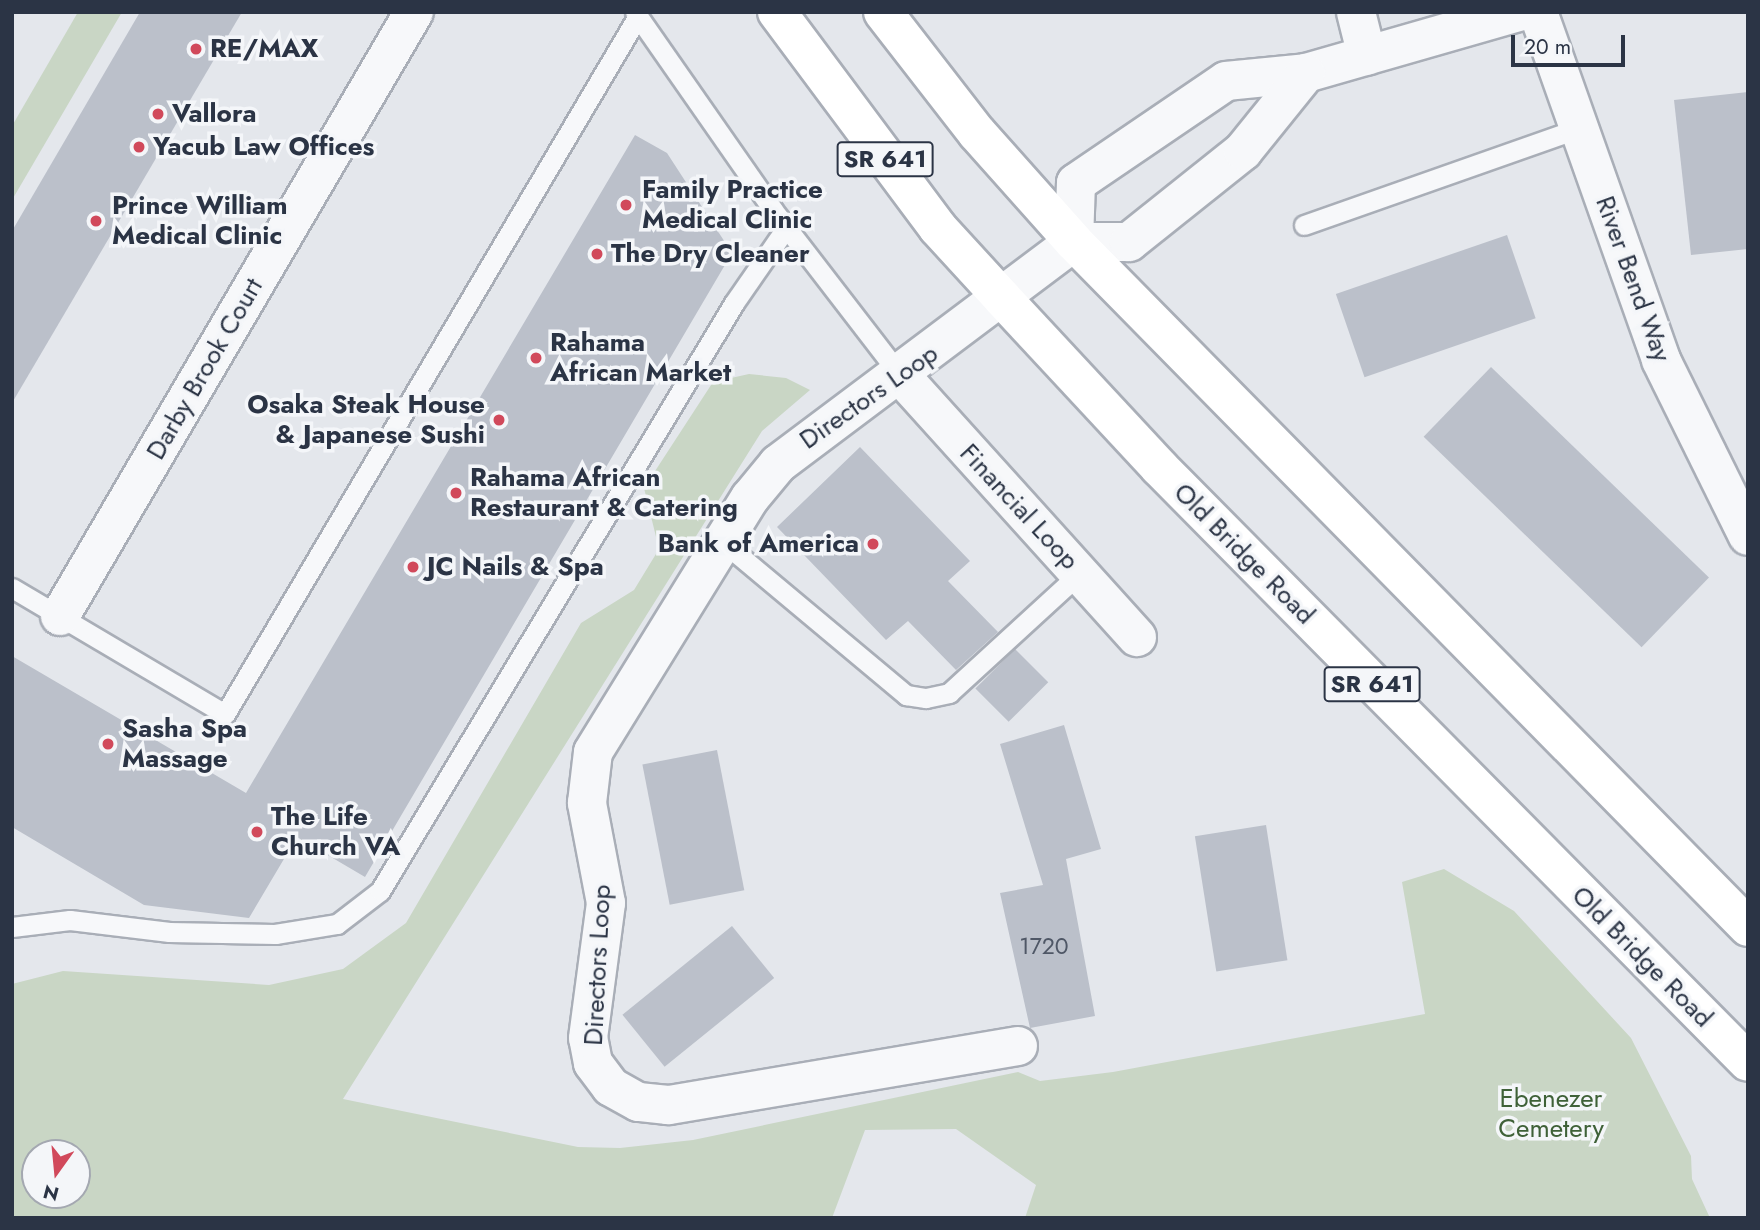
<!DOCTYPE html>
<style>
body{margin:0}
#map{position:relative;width:1760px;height:1230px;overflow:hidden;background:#e4e7ec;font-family:Jost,sans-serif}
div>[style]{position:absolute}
.green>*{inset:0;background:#c9d6c5}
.building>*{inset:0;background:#bbc0ca;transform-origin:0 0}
.roads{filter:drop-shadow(2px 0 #a9aeb7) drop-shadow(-2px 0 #a9aeb7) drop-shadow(0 2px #a9aeb7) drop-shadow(0 -2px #a9aeb7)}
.service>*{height:19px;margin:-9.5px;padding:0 9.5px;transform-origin:9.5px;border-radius:9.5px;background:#f7f8fa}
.minor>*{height:38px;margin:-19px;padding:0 19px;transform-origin:19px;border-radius:19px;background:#f7f8fa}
.primary>*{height:38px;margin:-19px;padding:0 19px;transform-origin:19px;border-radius:19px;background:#fff}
.dots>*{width:19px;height:19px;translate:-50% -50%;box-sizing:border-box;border:4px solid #f4f6f9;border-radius:50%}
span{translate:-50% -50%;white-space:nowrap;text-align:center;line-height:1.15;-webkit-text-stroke:7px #f4f6f9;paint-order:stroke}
.number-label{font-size:23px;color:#4f5766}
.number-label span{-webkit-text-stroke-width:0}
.shield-label span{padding:2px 5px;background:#f4f6f9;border:2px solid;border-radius:5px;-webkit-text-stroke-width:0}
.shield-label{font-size:24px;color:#2b3445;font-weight:700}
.poi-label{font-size:26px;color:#2b3445;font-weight:700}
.left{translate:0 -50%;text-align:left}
.right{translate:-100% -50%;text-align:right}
.street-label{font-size:26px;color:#2b3445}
.park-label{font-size:26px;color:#3f6138}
.frame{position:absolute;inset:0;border:14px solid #2b3445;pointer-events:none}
.north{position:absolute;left:21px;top:1139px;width:70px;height:70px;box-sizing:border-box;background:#f4f6f9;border:2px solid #a4a8b1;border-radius:50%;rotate:195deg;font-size:19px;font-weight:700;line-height:28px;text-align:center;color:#2b3445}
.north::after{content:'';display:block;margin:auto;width:24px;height:32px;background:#d1495b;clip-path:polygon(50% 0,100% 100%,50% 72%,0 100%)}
.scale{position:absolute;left:1511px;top:35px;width:114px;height:32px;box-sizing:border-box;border:4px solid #2b3445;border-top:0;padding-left:9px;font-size:21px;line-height:24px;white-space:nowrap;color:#2b3445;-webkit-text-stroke:5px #f4f6f9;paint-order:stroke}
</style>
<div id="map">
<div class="green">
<div style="clip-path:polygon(78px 12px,122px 12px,12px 200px,12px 126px)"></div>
<div style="clip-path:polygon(evenodd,749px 374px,786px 378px,810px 390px,762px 431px,343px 1099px,578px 1147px,620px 1148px,693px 1140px,1018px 1072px,1040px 1081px,1113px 1072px,1425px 1014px,1402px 882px,1444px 869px,1514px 911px,1631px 1038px,1691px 1156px,1692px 1179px,1710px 1218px,1025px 1218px,1036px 1185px,956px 1129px,865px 1130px,832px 1218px,12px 1218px,12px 984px,63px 971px,269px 985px,343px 969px,406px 923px,581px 623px,634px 590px,659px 549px,644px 488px,713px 382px,749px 374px,35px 1153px,77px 1153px,77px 1195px,35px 1195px,35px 1153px)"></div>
</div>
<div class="building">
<div style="clip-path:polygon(140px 12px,242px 12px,12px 403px,12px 231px)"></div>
<div style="clip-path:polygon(1748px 92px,1748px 249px,1691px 255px,1674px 100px)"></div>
<div style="clip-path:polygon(635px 135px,667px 153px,732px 253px,365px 877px,297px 837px,249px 918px,144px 905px,12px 827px,12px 656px,246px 793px)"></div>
<div style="left:1507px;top:235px;width:88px;height:181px;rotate:71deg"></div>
<div style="left:1491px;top:367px;width:303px;height:97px;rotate:44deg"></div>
<div style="clip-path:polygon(860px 447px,970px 561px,948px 581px,998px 632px,956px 670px,908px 621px,886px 640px,777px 527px)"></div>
<div style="left:1015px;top:649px;width:47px;height:56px;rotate:45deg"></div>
<div style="clip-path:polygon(1064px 725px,1101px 849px,1066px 859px,1095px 1016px,1030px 1028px,1000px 893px,1043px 885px,1000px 744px)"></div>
<div style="left:717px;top:750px;width:143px;height:76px;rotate:79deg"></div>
<div style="left:1266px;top:825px;width:137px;height:72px;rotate:81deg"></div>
<div style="left:732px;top:926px;width:67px;height:141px;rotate:51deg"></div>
</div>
<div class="roads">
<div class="service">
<div style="left:635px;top:12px;width:241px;rotate:55.1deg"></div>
<div style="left:773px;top:210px;width:210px;rotate:52.4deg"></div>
<div style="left:1304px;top:225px;width:292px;rotate:-19.4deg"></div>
<div style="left:723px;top:542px;width:239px;rotate:39.9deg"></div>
<div style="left:906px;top:695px;width:20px;rotate:9deg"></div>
<div style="left:926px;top:698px;width:24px;rotate:-12deg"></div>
<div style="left:949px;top:693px;width:178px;rotate:-42.5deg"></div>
<div style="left:12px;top:588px;width:247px;rotate:30.6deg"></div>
<div style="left:225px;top:714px;width:811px;rotate:-59.39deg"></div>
<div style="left:12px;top:927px;width:58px;rotate:-6.9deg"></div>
<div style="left:70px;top:920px;width:100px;rotate:6.9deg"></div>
<div style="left:169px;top:932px;width:106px;rotate:1.1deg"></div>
<div style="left:275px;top:934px;width:63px;rotate:-9.2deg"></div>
<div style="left:337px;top:924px;width:54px;rotate:-37.5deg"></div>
<div style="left:380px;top:891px;width:686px;rotate:-58.95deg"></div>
<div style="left:734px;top:303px;width:91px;rotate:-55.3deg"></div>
</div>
<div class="minor">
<div style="left:1356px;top:12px;width:45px;rotate:76deg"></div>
<div style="left:1538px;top:12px;width:369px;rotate:70.5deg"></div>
<div style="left:1661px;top:360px;width:196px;rotate:63.7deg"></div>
<div style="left:1074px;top:242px;width:59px;rotate:-88.1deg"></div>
<div style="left:1076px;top:183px;width:181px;rotate:-34.2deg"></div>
<div style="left:1226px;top:81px;width:80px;rotate:-5.7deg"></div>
<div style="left:1306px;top:73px;width:222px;rotate:-16deg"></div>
<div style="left:901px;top:376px;width:352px;rotate:47.9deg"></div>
<div style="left:60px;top:616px;width:700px;rotate:-59.63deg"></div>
<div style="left:1018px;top:1046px;width:355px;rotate:170.4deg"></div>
<div style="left:668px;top:1105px;width:30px;rotate:-174deg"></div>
<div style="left:638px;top:1102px;width:31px;rotate:-151deg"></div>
<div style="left:611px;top:1087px;width:30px;rotate:-127deg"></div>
<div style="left:593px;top:1063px;width:25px;rotate:-101deg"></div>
<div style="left:588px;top:1038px;width:136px;rotate:-82.4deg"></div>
<div style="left:606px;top:903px;width:102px;rotate:-100.8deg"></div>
<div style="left:587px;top:803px;width:51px;rotate:-83.3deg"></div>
<div style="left:593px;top:752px;width:299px;rotate:-58.3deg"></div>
<div style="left:750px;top:498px;width:44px;rotate:-50.5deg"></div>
<div style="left:778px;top:464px;width:370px;rotate:-36.9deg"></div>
<div style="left:1074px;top:242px;width:55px"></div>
<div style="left:1129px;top:242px;width:146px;rotate:-38.6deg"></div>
<div style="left:1243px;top:151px;width:100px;rotate:-51.1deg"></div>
</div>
<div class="primary">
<div style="left:777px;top:12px;width:269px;rotate:53.3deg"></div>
<div style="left:938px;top:228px;width:96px;rotate:47.5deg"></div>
<div style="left:1003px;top:299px;width:229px;rotate:47.1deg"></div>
<div style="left:1159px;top:467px;width:837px;rotate:45.29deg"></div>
<div style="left:883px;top:12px;width:153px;rotate:52.2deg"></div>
<div style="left:977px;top:133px;width:146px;rotate:48.3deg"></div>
<div style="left:1074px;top:242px;width:961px;rotate:45.46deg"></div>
</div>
</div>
<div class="dots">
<div style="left:196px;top:49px;background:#d1495b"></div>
<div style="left:158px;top:114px;background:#d1495b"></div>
<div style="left:139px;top:147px;background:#d1495b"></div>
<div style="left:626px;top:205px;background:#d1495b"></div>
<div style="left:96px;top:221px;background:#d1495b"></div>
<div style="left:597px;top:254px;background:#d1495b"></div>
<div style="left:536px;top:358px;background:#d1495b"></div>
<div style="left:499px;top:420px;background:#d1495b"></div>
<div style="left:456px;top:493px;background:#d1495b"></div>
<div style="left:873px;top:544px;background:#d1495b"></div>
<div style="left:413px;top:567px;background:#d1495b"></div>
<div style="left:108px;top:744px;background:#d1495b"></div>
<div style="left:257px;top:832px;background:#d1495b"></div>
</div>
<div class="number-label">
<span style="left:1044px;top:946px">1720</span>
</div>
<div class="shield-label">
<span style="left:885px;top:159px">SR 641</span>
<span style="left:1372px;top:684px">SR 641</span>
</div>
<div class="poi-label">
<span class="left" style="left:210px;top:49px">RE/MAX</span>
<span class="left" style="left:172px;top:114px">Vallora</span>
<span class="left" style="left:153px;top:147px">Yacub Law Offices</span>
<span class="left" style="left:642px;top:205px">Family Practice<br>Medical Clinic</span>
<span class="left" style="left:112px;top:221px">Prince William<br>Medical Clinic</span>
<span class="left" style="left:611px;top:254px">The Dry Cleaner</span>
<span class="left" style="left:550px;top:358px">Rahama<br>African Market</span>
<span class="right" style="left:485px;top:420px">Osaka Steak House<br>&amp; Japanese Sushi</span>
<span class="left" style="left:470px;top:493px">Rahama African<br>Restaurant &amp; Catering</span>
<span class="right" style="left:859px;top:544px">Bank of America</span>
<span class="left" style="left:427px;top:567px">JC Nails &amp; Spa</span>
<span class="left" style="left:122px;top:744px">Sasha Spa<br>Massage</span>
<span class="left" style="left:271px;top:832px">The Life<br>Church VA</span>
</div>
<div class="street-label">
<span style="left:1633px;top:279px;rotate:70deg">River Bend Way</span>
<span style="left:205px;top:369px;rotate:-60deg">Darby Brook Court</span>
<span style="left:869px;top:397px;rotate:-35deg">Directors Loop</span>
<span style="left:1019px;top:507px;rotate:47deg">Financial Loop</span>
<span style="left:1244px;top:554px;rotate:45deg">Old Bridge Road</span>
<span style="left:1642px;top:957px;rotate:45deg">Old Bridge Road</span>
<span style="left:598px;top:965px;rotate:-87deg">Directors Loop</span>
</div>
<div class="park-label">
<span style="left:1551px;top:1114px">Ebenezer<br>Cemetery</span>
</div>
<div class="frame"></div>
<div class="north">N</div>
<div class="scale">20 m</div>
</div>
